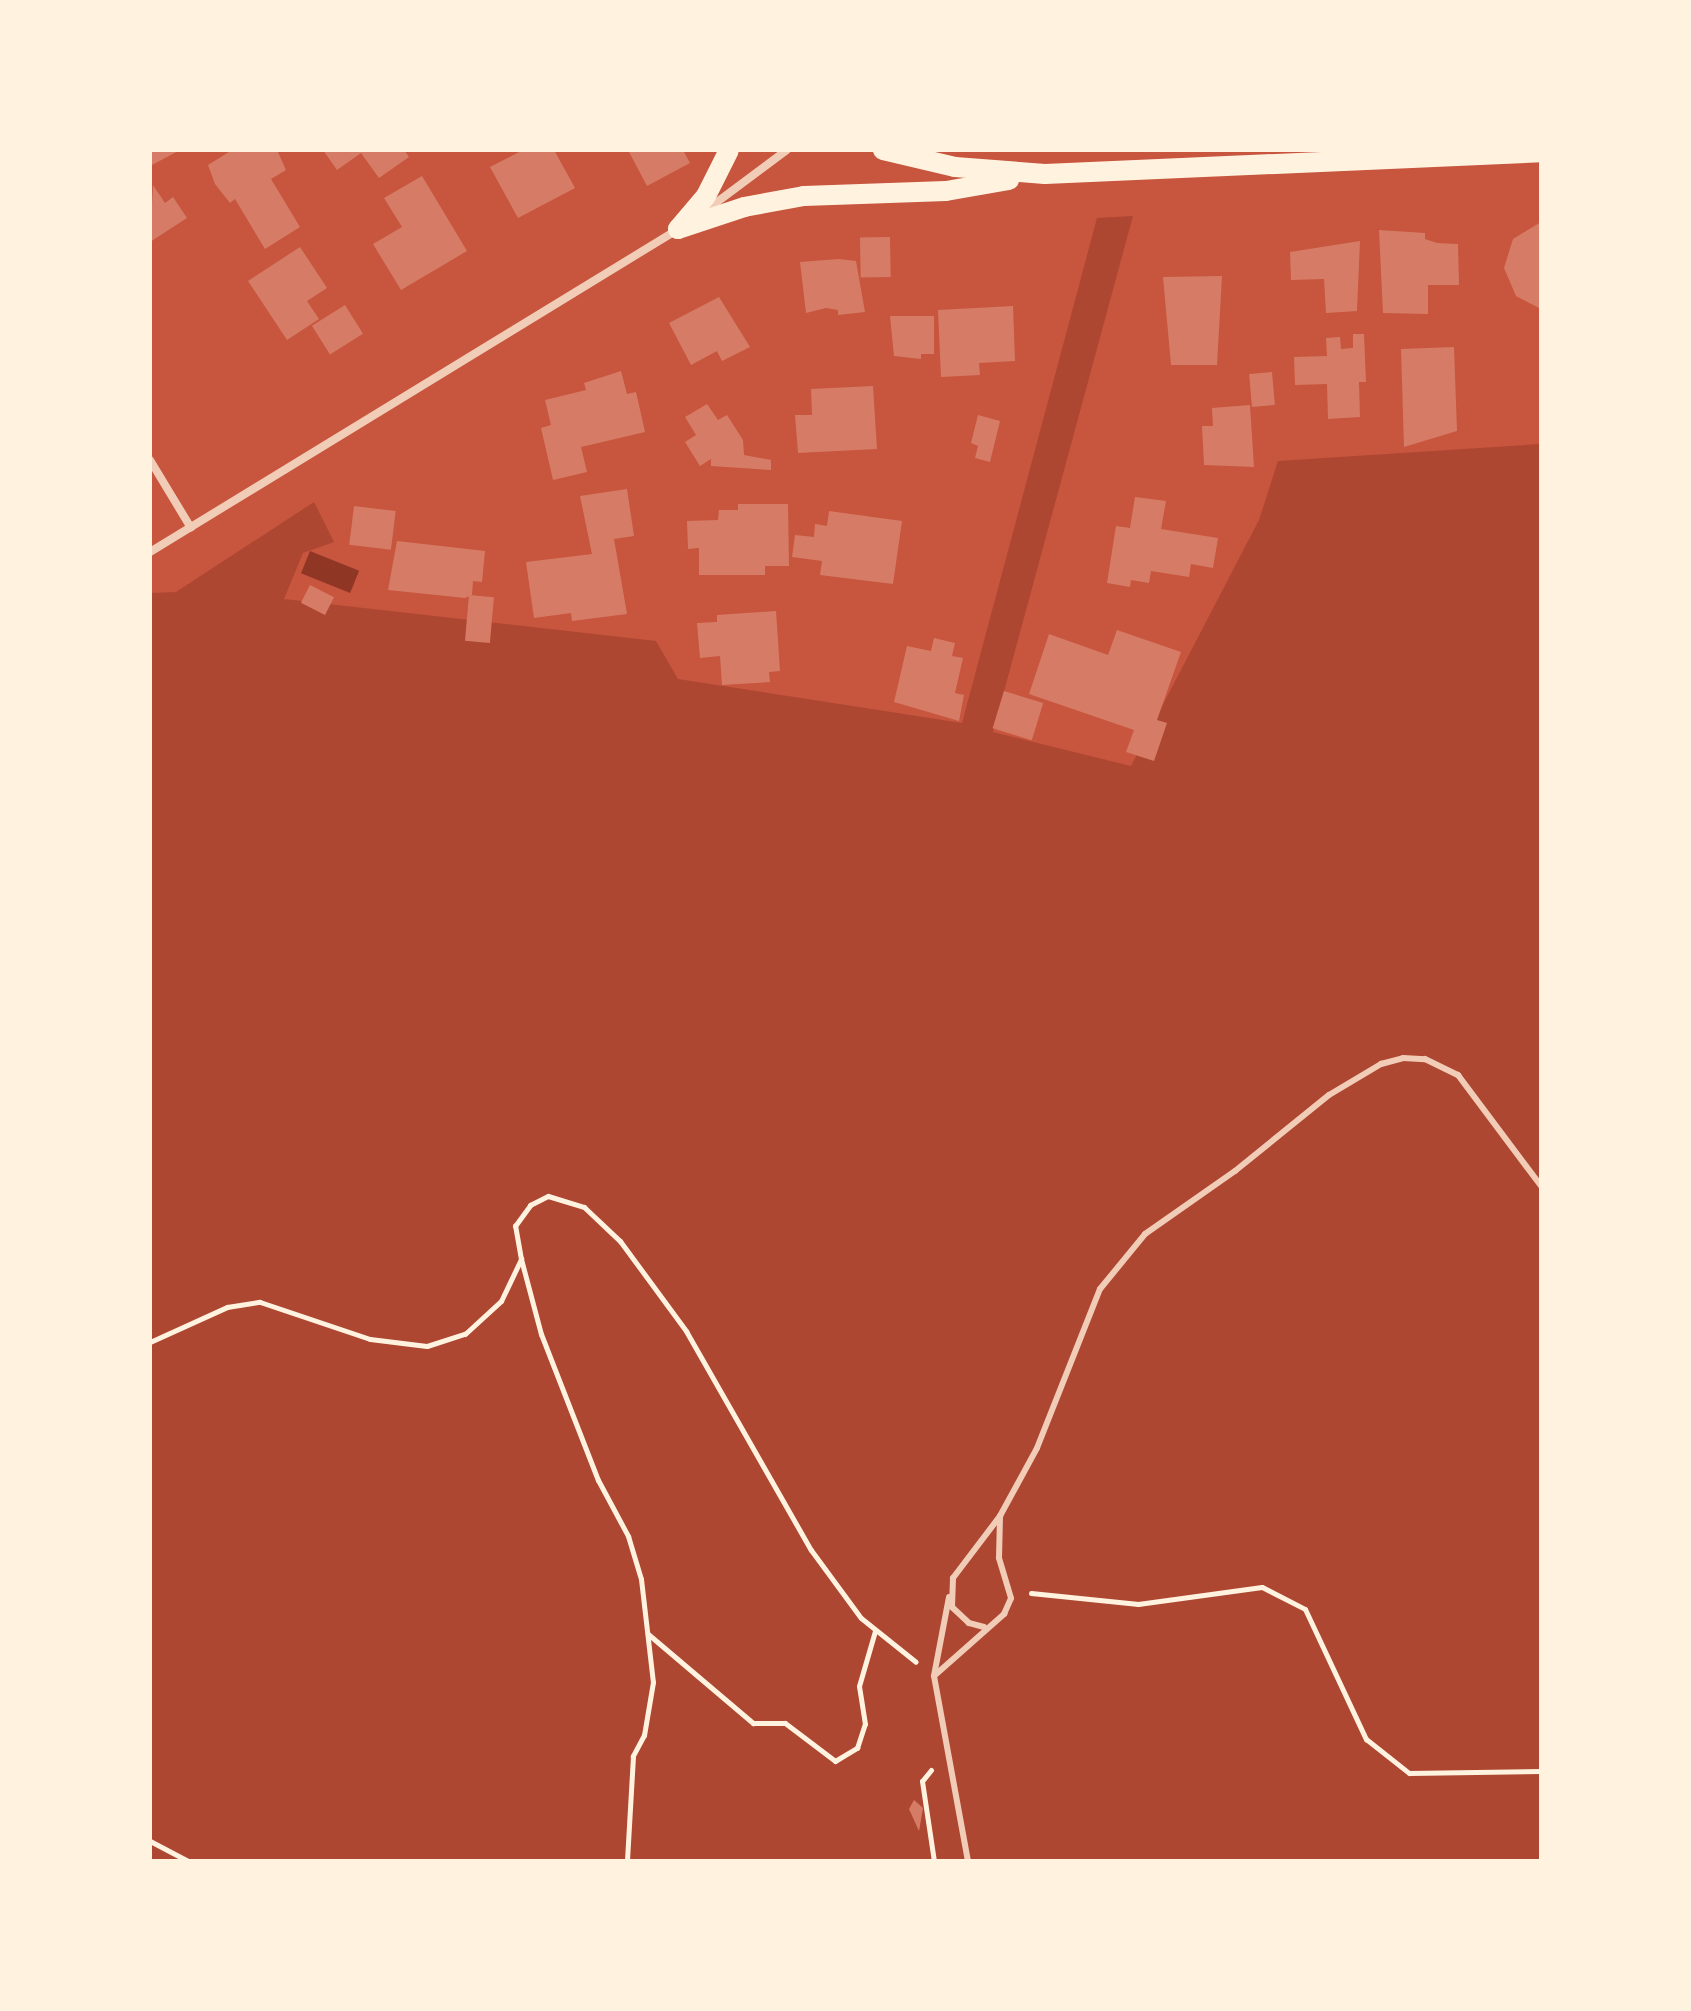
<!DOCTYPE html>
<style>
body{margin:0}
#map{position:relative;width:1691px;height:2011px;overflow:hidden;background:#c8553d;font-family:"DM Sans",sans-serif}
div>[style]{position:absolute}
.green>*{inset:0;background:#ae4732}
.water>*{inset:0;background:#8f3625;transform-origin:0 0}
.building>*{inset:0;background:#d67c66;transform-origin:0 0}
.path>*{height:5px;margin:-2.5px;padding:0 2.5px;transform-origin:2.5px;border-radius:2.5px;background:#fff3e0}
.service>*{height:6px;margin:-3px;padding:0 3px;transform-origin:3px;border-radius:3px;background:#f1ccb7}
.minor>*{height:8px;margin:-4px;padding:0 4px;transform-origin:4px;border-radius:4px;background:#f1ccb7}
.primary>*{height:20px;margin:-10px;padding:0 10px;transform-origin:10px;border-radius:10px;background:#fff3e0}
span{translate:-50% -50%;white-space:nowrap;text-align:center;line-height:1.15;-webkit-text-stroke:6px #fff3e0;paint-order:stroke}
.frame{position:absolute;inset:0;border:152px solid #fff3e0;pointer-events:none}
</style>
<div id="map">
<div class="green">
<div style="clip-path:polygon(1133px 216px,993px 732px,1131px 766px,1259px 520px,1278px 461px,1541px 444px,1541px 1861px,150px 1861px,150px 593px,176px 592px,314px 502px,334px 542px,303px 553px,284px 599px,656px 641px,678px 679px,962px 723px,1097px 218px)"></div>
</div>
<div class="water">
<div style="left:310px;top:551px;width:53px;height:24px;rotate:22deg"></div>
</div>
<div class="building">
<div style="clip-path:polygon(150px 150px,180px 150px,150px 166px)"></div>
<div style="clip-path:polygon(232px 150px,277px 150px,286px 170px,271px 179px,300px 227px,265px 249px,235px 199px,230px 203px,215px 184px,208px 165px)"></div>
<div style="clip-path:polygon(323px 150px,404px 150px,409px 157px,379px 178px,361px 153px,337px 170px)"></div>
<div style="clip-path:polygon(523px 150px,554px 150px,575px 188px,518px 218px,490px 167px)"></div>
<div style="clip-path:polygon(628px 150px,683px 150px,690px 163px,647px 186px)"></div>
<div style="clip-path:polygon(422px 176px,467px 251px,401px 290px,373px 244px,402px 227px,384px 198px)"></div>
<div style="clip-path:polygon(153px 185px,165px 203px,173px 197px,187px 218px,150px 242px)"></div>
<div style="clip-path:polygon(1541px 222px,1541px 309px,1516px 296px,1504px 268px,1513px 239px)"></div>
<div style="clip-path:polygon(1379px 230px,1425px 233px,1425px 239px,1437px 243px,1458px 244px,1459px 285px,1428px 285px,1428px 314px,1383px 313px)"></div>
<div style="left:890px;top:237px;width:40px;height:30px;rotate:89deg"></div>
<div style="clip-path:polygon(1360px 241px,1357px 311px,1326px 313px,1324px 279px,1291px 280px,1290px 252px)"></div>
<div style="clip-path:polygon(300px 247px,327px 288px,307px 301px,319px 319px,287px 340px,248px 281px)"></div>
<div style="clip-path:polygon(839px 259px,856px 261px,865px 312px,838px 315px,838px 310px,826px 308px,806px 313px,800px 262px)"></div>
<div style="clip-path:polygon(1222px 276px,1217px 365px,1171px 365px,1163px 277px)"></div>
<div style="clip-path:polygon(719px 297px,750px 347px,722px 361px,717px 351px,691px 365px,669px 323px)"></div>
<div style="left:345px;top:305px;width:34px;height:39px;rotate:58deg"></div>
<div style="clip-path:polygon(1013px 306px,1015px 361px,979px 363px,980px 375px,941px 377px,938px 310px)"></div>
<div style="clip-path:polygon(890px 316px,934px 316px,934px 354px,921px 354px,921px 359px,894px 356px)"></div>
<div style="clip-path:polygon(1353px 334px,1364px 334px,1366px 382px,1359px 382px,1360px 417px,1328px 419px,1327px 384px,1295px 385px,1294px 357px,1327px 356px,1326px 338px,1340px 337px,1341px 349px,1353px 348px)"></div>
<div style="clip-path:polygon(1454px 347px,1457px 431px,1404px 447px,1401px 349px)"></div>
<div style="clip-path:polygon(621px 371px,627px 394px,636px 392px,645px 432px,581px 447px,587px 472px,553px 480px,541px 428px,551px 425px,545px 400px,586px 390px,584px 383px)"></div>
<div style="left:1272px;top:372px;width:33px;height:23px;rotate:85deg"></div>
<div style="clip-path:polygon(873px 386px,877px 449px,798px 453px,795px 415px,812px 415px,811px 389px)"></div>
<div style="clip-path:polygon(707px 404px,718px 420px,727px 415px,743px 440px,744px 455px,771px 460px,771px 470px,711px 466px,711px 459px,700px 466px,685px 442px,696px 435px,685px 417px)"></div>
<div style="clip-path:polygon(1250px 405px,1254px 467px,1204px 465px,1202px 426px,1213px 426px,1212px 408px)"></div>
<div style="clip-path:polygon(978px 415px,1000px 421px,990px 462px,975px 458px,978px 446px,971px 443px)"></div>
<div style="clip-path:polygon(627px 489px,634px 536px,614px 539px,627px 614px,572px 621px,571px 613px,534px 618px,526px 562px,592px 554px,580px 496px)"></div>
<div style="clip-path:polygon(1135px 497px,1166px 501px,1161px 529px,1218px 538px,1213px 568px,1191px 564px,1189px 577px,1151px 571px,1149px 583px,1131px 580px,1130px 587px,1107px 583px,1116px 526px,1130px 528px)"></div>
<div style="clip-path:polygon(738px 504px,788px 504px,789px 566px,765px 566px,765px 575px,699px 575px,699px 548px,688px 549px,687px 521px,718px 520px,719px 510px,738px 510px)"></div>
<div style="left:354px;top:506px;width:42px;height:39px;rotate:7deg"></div>
<div style="clip-path:polygon(829px 511px,902px 521px,893px 584px,820px 575px,822px 561px,792px 557px,795px 535px,814px 537px,815px 524px,827px 526px)"></div>
<div style="clip-path:polygon(397px 541px,485px 551px,482px 582px,473px 581px,472px 595px,465px 598px,388px 590px)"></div>
<div style="left:310px;top:585px;width:27px;height:20px;rotate:27deg"></div>
<div style="left:469px;top:595px;width:25px;height:46px;rotate:5deg"></div>
<div style="clip-path:polygon(776px 611px,780px 671px,769px 672px,770px 682px,722px 685px,720px 656px,700px 658px,697px 623px,717px 622px,717px 615px)"></div>
<div style="clip-path:polygon(1117px 630px,1181px 652px,1157px 720px,1167px 723px,1154px 761px,1126px 752px,1134px 730px,1029px 694px,1049px 634px,1108px 655px)"></div>
<div style="clip-path:polygon(934px 638px,955px 643px,952px 656px,963px 658px,955px 693px,964px 695px,959px 721px,894px 702px,907px 646px,931px 651px)"></div>
<div style="left:1004px;top:691px;width:41px;height:39px;rotate:17deg"></div>
<div style="clip-path:polygon(914px 1800px,923px 1808px,919px 1831px,909px 1809px)"></div>
</div>
<div class="path">
<div style="left:521px;top:1259px;width:78px;rotate:75.1deg"></div>
<div style="left:541px;top:1334px;width:157px;rotate:68.7deg"></div>
<div style="left:598px;top:1480px;width:64px;rotate:61.8deg"></div>
<div style="left:628px;top:1536px;width:45px;rotate:73.2deg"></div>
<div style="left:641px;top:1579px;width:104px;rotate:83.4deg"></div>
<div style="left:653px;top:1682px;width:54px;rotate:99.6deg"></div>
<div style="left:644px;top:1735px;width:24px;rotate:118deg"></div>
<div style="left:633px;top:1756px;width:105px;rotate:93.3deg"></div>
<div style="left:150px;top:1342px;width:85px;rotate:-24.4deg"></div>
<div style="left:227px;top:1307px;width:33px;rotate:-9deg"></div>
<div style="left:260px;top:1302px;width:116px;rotate:18.6deg"></div>
<div style="left:370px;top:1339px;width:57px;rotate:7deg"></div>
<div style="left:427px;top:1346px;width:40px;rotate:-18deg"></div>
<div style="left:465px;top:1334px;width:49px;rotate:-42.5deg"></div>
<div style="left:501px;top:1301px;width:47px;rotate:-64.5deg"></div>
<div style="left:521px;top:1259px;width:34px;rotate:-100deg"></div>
<div style="left:515px;top:1226px;width:26px;rotate:-54deg"></div>
<div style="left:530px;top:1205px;width:20px;rotate:-27deg"></div>
<div style="left:548px;top:1196px;width:38px;rotate:17deg"></div>
<div style="left:584px;top:1207px;width:50px;rotate:43.4deg"></div>
<div style="left:620px;top:1241px;width:112px;rotate:53.7deg"></div>
<div style="left:686px;top:1331px;width:252px;rotate:60.3deg"></div>
<div style="left:811px;top:1550px;width:84px;rotate:53.7deg"></div>
<div style="left:861px;top:1618px;width:70px;rotate:38.7deg"></div>
<div style="left:1031px;top:1593px;width:108px;rotate:5.9deg"></div>
<div style="left:1138px;top:1604px;width:125px;rotate:-7.8deg"></div>
<div style="left:1262px;top:1587px;width:48px;rotate:27.1deg"></div>
<div style="left:1305px;top:1609px;width:144px;rotate:64.9deg"></div>
<div style="left:1366px;top:1739px;width:55px;rotate:38.3deg"></div>
<div style="left:1409px;top:1773px;width:132px;rotate:-0.9deg"></div>
<div style="left:648px;top:1634px;width:138px;rotate:40.3deg"></div>
<div style="left:753px;top:1723px;width:32px"></div>
<div style="left:785px;top:1723px;width:63px;rotate:37.2deg"></div>
<div style="left:835px;top:1761px;width:26px;rotate:-31deg"></div>
<div style="left:857px;top:1748px;width:25px;rotate:-72deg"></div>
<div style="left:865px;top:1724px;width:38px;rotate:-99deg"></div>
<div style="left:859px;top:1686px;width:57px;rotate:-73.8deg"></div>
<div style="left:931px;top:1770px;width:14px;rotate:129deg"></div>
<div style="left:922px;top:1781px;width:81px;rotate:81.5deg"></div>
<div style="left:150px;top:1841px;width:43px;rotate:27.8deg"></div>
</div>
<div class="service">
<div style="left:949px;top:1597px;width:80px;rotate:100.8deg"></div>
<div style="left:934px;top:1676px;width:188px;rotate:79.6deg"></div>
<div style="left:984px;top:1627px;width:16px;rotate:-165deg"></div>
<div style="left:969px;top:1623px;width:23px;rotate:-137deg"></div>
<div style="left:952px;top:1607px;width:29px;rotate:-88deg"></div>
<div style="left:953px;top:1578px;width:78px;rotate:-52.8deg"></div>
<div style="left:1000px;top:1516px;width:77px;rotate:-61.4deg"></div>
<div style="left:1037px;top:1448px;width:171px;rotate:-68.4deg"></div>
<div style="left:1100px;top:1289px;width:71px;rotate:-50.7deg"></div>
<div style="left:1145px;top:1234px;width:110px;rotate:-35deg"></div>
<div style="left:1235px;top:1171px;width:121px;rotate:-39deg"></div>
<div style="left:1329px;top:1095px;width:61px;rotate:-30.8deg"></div>
<div style="left:1381px;top:1064px;width:23px;rotate:-15deg"></div>
<div style="left:1403px;top:1058px;width:22px;rotate:3deg"></div>
<div style="left:1425px;top:1059px;width:37px;rotate:26deg"></div>
<div style="left:1458px;top:1075px;width:139px;rotate:53.2deg"></div>
<div style="left:934px;top:1676px;width:94px;rotate:-41.5deg"></div>
<div style="left:1004px;top:1614px;width:17px;rotate:-66deg"></div>
<div style="left:1011px;top:1598px;width:42px;rotate:-106.7deg"></div>
<div style="left:999px;top:1558px;width:42px;rotate:-88.6deg"></div>
</div>
<div class="minor">
<div style="left:701px;top:214px;width:107px;rotate:-36.7deg"></div>
<div style="left:150px;top:460px;width:79px;rotate:58.9deg"></div>
<div style="left:150px;top:552px;width:618px;rotate:-31.43deg"></div>
</div>
<div class="primary">
<div style="left:883px;top:150px;width:74px;rotate:13.3deg"></div>
<div style="left:955px;top:167px;width:90px;rotate:4.4deg"></div>
<div style="left:1045px;top:174px;width:496px;rotate:-2.5deg"></div>
<div style="left:678px;top:229px;width:70px;rotate:-18.4deg"></div>
<div style="left:744px;top:207px;width:61px;rotate:-10.4deg"></div>
<div style="left:804px;top:196px;width:142px;rotate:-2deg"></div>
<div style="left:946px;top:191px;width:64px;rotate:-9.9deg"></div>
<div style="left:678px;top:229px;width:43px;rotate:-49.7deg"></div>
<div style="left:706px;top:196px;width:51px;rotate:-63.4deg"></div>
</div>
<div class="frame"></div>
</div>
